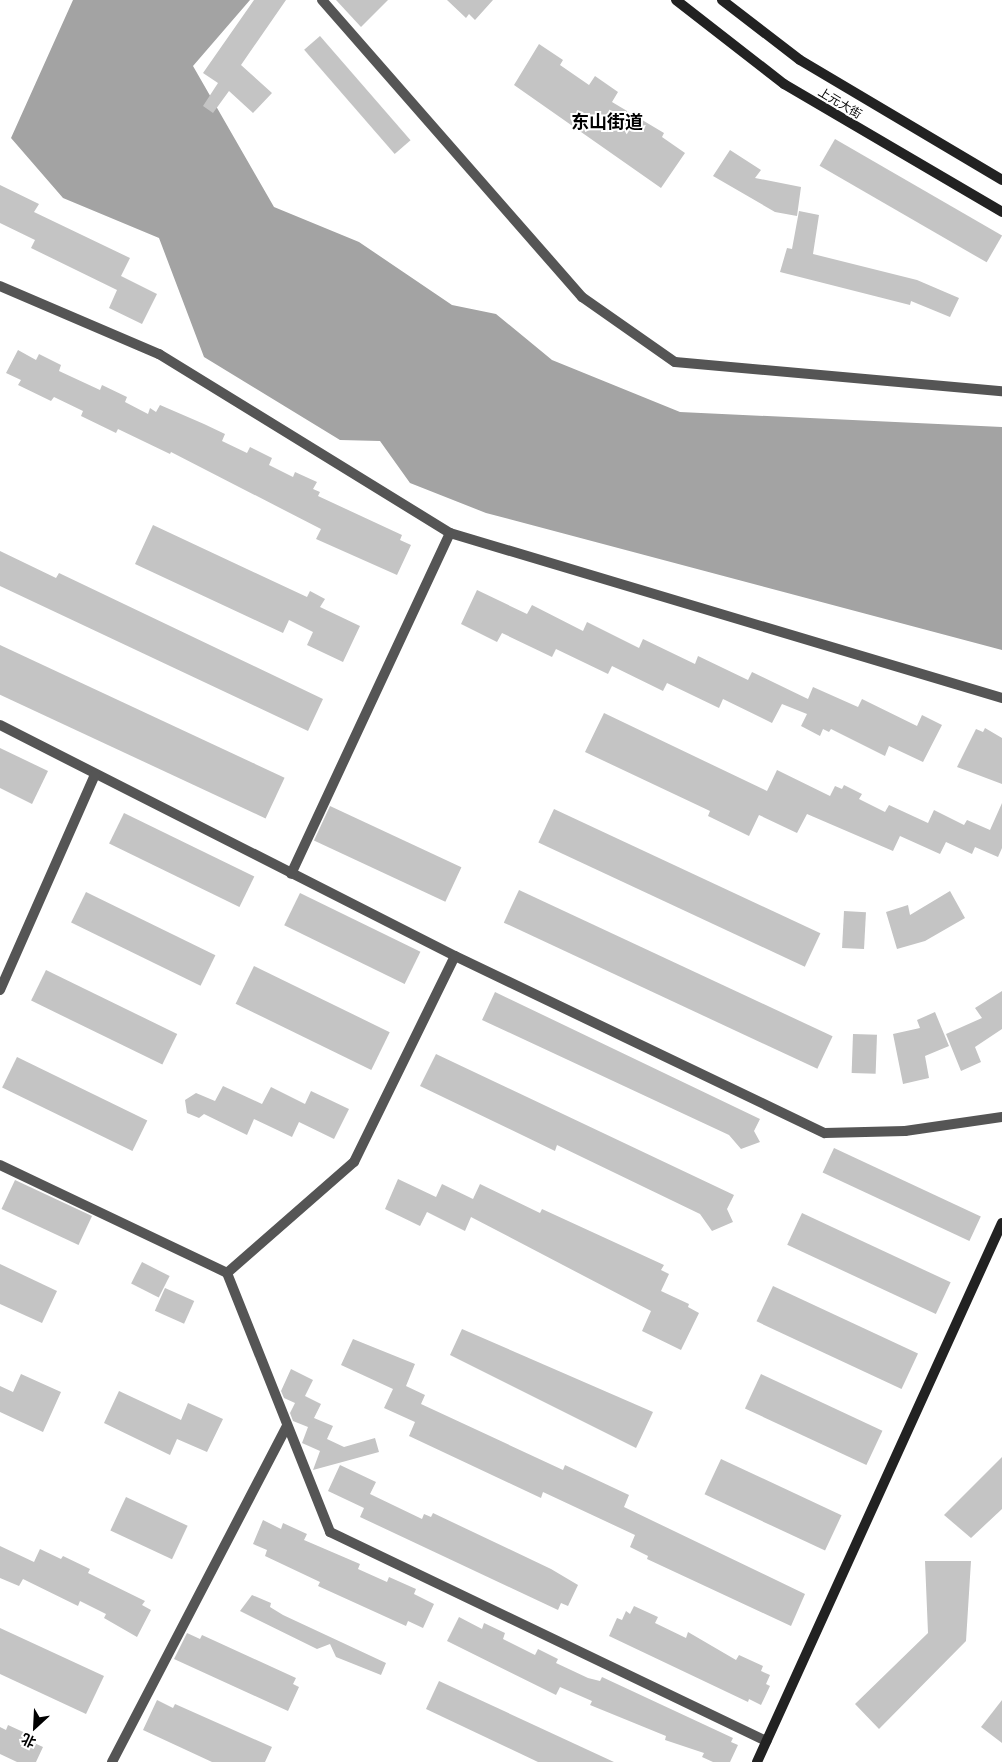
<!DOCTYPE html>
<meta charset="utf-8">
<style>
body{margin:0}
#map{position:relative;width:1002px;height:1762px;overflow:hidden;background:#fff;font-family:"IBM Plex Sans","Noto Sans SC",sans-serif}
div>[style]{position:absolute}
.water>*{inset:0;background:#a3a3a3}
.building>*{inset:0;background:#c4c4c4;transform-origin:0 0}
.street>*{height:10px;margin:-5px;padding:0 5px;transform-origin:5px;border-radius:5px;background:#555}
.secondary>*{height:10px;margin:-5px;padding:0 5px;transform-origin:5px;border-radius:5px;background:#222}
span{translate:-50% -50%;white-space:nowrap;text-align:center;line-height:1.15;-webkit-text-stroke:4px #fff;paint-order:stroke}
.street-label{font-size:12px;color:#000}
.district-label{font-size:18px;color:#000;font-weight:700}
.north{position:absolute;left:10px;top:1702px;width:50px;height:50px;-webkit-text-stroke:4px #fff;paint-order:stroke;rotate:205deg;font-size:14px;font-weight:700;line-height:20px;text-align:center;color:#000}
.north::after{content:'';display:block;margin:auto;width:18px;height:22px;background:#000;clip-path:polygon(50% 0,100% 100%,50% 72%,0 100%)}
</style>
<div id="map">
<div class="water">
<div style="clip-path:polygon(73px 0,250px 0,193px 66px,274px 207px,359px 242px,452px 305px,496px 314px,552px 360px,680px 412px,1002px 427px,1002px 650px,486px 513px,410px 483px,380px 441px,340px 440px,204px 357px,159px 238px,63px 198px,11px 138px)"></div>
</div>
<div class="building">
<div style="clip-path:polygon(254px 0,286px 0,241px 65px,272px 93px,253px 113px,229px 91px,213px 113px,203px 106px,218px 83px,203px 73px)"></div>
<div style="clip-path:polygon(336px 0,388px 0,361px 27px)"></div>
<div style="clip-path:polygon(447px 0,493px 0,475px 20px,469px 14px,466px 18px)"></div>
<div style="left:320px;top:36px;width:138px;height:21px;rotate:49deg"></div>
<div style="clip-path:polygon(539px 44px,563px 60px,560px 65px,589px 85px,595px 76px,618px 92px,612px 102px,664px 133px,662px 137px,685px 153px,661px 188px,514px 85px)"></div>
<div style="left:835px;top:139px;width:193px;height:31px;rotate:30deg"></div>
<div style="clip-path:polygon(730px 150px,761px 170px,755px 178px,801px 187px,797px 216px,775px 212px,713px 176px)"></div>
<div style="clip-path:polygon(0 185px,39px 204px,34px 212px,130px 258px,121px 276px,157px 294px,142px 324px,109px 308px,117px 290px,31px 248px,35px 240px,0 223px)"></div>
<div style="clip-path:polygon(799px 211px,819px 215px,813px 254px,917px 280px,959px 298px,950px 317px,911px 301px,910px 305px,780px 272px,787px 248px,792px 249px)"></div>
<div style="clip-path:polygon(18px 350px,36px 360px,39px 354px,61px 365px,59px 371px,100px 390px,102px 385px,127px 397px,125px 402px,148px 414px,150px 408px,156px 412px,160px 405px,204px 424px,225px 434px,222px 441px,247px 453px,250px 447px,272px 458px,269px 465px,293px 477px,295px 472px,317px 482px,313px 489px,320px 492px,318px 496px,402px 535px,400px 540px,411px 545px,397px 575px,316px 539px,321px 529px,171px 452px,170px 454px,118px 429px,116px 433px,81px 416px,83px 411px,54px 397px,51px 401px,18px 385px,21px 380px,6px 373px)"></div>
<div style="clip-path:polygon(153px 525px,307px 597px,310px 591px,325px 599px,320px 607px,360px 626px,343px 662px,307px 645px,313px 632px,289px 620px,283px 633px,135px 564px)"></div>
<div style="clip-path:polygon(0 551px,56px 578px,59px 573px,323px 699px,308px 731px,0 586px)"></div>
<div style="clip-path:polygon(477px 590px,527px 614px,532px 605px,583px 631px,587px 622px,639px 648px,643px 639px,695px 664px,698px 656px,748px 680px,752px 672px,808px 699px,813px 687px,858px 707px,862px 699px,917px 726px,922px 715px,942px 725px,923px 762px,889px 746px,885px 756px,831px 729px,829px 732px,823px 729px,820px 736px,801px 726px,807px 714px,782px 704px,772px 723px,723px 699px,719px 708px,667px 683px,663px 691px,612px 666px,608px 674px,556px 649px,552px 657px,502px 633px,497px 642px,461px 624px)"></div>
<div style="left:0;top:645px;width:314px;height:45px;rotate:25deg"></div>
<div style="clip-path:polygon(604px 713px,767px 791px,777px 770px,830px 796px,835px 786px,842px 789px,844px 785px,862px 794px,859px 799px,885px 812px,889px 805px,928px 823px,934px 810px,964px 825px,967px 820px,990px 830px,1002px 803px,1002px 848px,998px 857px,975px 847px,972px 854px,946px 842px,940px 854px,900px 836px,893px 851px,807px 814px,797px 833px,759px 815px,749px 836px,708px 816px,710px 811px,585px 752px)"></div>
<div style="clip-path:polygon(985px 728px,1002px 738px,1002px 784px,957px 767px,976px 729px,983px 732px)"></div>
<div style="clip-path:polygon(0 748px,48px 771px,32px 804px,0 788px)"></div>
<div style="left:330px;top:806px;width:145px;height:38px;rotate:25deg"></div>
<div style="left:554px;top:809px;width:294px;height:37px;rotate:25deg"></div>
<div style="left:124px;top:813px;width:145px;height:34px;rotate:26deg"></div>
<div style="left:519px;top:890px;width:346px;height:36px;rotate:25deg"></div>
<div style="clip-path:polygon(950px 891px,965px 918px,925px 941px,897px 949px,886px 912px,908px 905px,910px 915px)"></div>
<div style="left:86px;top:892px;width:144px;height:34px;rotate:26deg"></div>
<div style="left:300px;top:893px;width:134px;height:36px;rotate:26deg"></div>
<div style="left:844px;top:911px;width:22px;height:37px;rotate:3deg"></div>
<div style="left:254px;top:966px;width:151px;height:42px;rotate:26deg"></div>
<div style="left:46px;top:970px;width:146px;height:34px;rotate:26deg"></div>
<div style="clip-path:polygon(1002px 991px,1002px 1029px,975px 1047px,981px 1062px,961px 1071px,946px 1034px,982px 1018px,975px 1008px)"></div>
<div style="clip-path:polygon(495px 992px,760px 1119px,754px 1131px,760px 1142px,741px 1149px,729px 1135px,482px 1020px)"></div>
<div style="clip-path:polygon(935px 1012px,949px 1046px,925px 1056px,929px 1078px,903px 1084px,893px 1034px,920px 1028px,917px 1020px)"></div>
<div style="left:853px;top:1034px;width:24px;height:39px;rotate:2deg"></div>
<div style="clip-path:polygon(436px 1054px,734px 1195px,727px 1209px,733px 1222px,712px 1231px,700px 1214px,557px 1145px,555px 1151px,420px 1086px)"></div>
<div style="left:17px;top:1057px;width:145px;height:34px;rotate:26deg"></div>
<div style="clip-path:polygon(223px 1086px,262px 1104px,271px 1087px,305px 1104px,311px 1091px,349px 1109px,334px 1139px,299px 1122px,292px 1137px,254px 1119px,247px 1135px,204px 1114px,199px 1118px,187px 1113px,185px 1100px,196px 1093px,215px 1101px)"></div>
<div style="left:834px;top:1148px;width:162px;height:27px;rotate:25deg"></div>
<div style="clip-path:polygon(398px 1179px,436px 1197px,442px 1184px,473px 1199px,480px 1184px,540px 1213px,542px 1209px,664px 1265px,661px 1270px,669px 1274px,661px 1291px,689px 1304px,688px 1307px,699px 1313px,681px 1350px,642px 1331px,651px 1311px,471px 1217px,465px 1231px,427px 1212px,420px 1226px,385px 1209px)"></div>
<div style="left:15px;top:1180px;width:85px;height:32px;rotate:25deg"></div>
<div style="left:802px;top:1213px;width:164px;height:35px;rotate:25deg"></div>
<div style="left:142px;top:1262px;width:31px;height:24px;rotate:27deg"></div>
<div style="clip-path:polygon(0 1264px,57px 1291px,42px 1323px,0 1304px)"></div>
<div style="left:773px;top:1286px;width:160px;height:39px;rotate:25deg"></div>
<div style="left:165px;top:1288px;width:32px;height:25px;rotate:24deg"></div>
<div style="clip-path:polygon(462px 1329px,653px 1412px,636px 1448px,450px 1355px)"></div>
<div style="clip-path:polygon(353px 1339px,415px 1364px,406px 1386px,425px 1395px,421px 1404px,563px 1470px,565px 1465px,629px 1495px,624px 1507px,805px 1594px,791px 1626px,647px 1559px,648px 1556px,630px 1547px,635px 1535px,543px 1492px,541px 1498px,409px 1436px,415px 1422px,384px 1408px,393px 1389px,341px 1365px)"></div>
<div style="clip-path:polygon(291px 1369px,313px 1380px,305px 1396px,321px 1404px,314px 1418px,333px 1426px,327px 1439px,344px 1447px,375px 1438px,379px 1452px,313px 1470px,320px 1451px,302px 1443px,308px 1427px,293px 1421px,290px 1413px,295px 1403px,284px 1398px,281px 1391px)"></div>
<div style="clip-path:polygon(21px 1374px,61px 1392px,43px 1432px,0 1412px,0 1386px,13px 1392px)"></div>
<div style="left:761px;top:1374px;width:134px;height:38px;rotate:25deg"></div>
<div style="clip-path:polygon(119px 1391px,181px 1420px,188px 1403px,223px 1419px,207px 1452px,177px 1439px,170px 1455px,104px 1423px)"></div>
<div style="clip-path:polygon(1002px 1457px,1002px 1509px,971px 1538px,944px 1515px)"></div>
<div style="left:721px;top:1459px;width:133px;height:39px;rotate:25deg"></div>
<div style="clip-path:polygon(340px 1465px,376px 1482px,370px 1494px,422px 1519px,424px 1514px,431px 1517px,433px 1513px,551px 1569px,578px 1585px,568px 1606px,561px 1603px,558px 1610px,360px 1517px,364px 1508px,328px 1491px)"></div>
<div style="left:126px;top:1497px;width:68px;height:37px;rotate:25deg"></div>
<div style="clip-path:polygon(263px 1520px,281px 1529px,283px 1523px,307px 1534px,304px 1540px,360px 1564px,358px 1569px,387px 1582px,389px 1577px,416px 1589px,414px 1594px,434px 1604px,423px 1628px,408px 1621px,406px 1626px,318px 1586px,320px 1582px,265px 1556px,267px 1550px,253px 1544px)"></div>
<div style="clip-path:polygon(0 1546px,34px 1562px,40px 1549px,61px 1559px,63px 1556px,90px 1569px,88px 1573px,145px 1601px,142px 1605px,151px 1610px,137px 1637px,104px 1618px,106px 1614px,80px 1601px,78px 1606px,23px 1579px,19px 1586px,0 1578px)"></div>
<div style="clip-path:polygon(925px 1561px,971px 1561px,966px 1641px,879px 1729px,855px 1704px,928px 1633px)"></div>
<div style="clip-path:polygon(252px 1595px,271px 1603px,270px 1607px,283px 1615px,386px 1663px,381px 1675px,336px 1657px,330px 1644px,317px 1649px,240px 1611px)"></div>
<div style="clip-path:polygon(634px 1606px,658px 1617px,655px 1623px,686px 1638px,688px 1632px,736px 1660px,739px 1655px,763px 1666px,761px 1671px,770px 1675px,766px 1684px,770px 1686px,761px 1705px,749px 1699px,748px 1702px,609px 1636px,617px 1618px,622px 1620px,626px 1611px,630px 1614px)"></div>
<div style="clip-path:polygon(459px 1617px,482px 1629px,484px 1623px,505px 1633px,503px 1639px,535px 1655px,538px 1649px,558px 1659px,556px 1663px,588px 1678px,600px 1681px,602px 1677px,733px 1738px,731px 1742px,738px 1745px,730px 1762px,713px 1762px,702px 1757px,704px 1753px,665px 1740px,666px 1736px,590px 1705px,592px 1701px,560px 1687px,556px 1695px,447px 1641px)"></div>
<div style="clip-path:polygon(0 1628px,104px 1676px,86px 1714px,0 1674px)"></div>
<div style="clip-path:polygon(187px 1633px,200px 1639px,202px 1635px,296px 1678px,293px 1684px,299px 1687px,288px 1711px,174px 1659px)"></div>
<div style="clip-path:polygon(439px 1681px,614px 1762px,538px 1762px,426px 1709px)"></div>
<div style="clip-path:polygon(157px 1700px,173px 1708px,175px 1704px,272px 1747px,265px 1762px,212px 1762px,143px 1730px)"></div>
<div style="clip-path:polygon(1002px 1700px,1002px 1743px,981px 1727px)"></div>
<div style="clip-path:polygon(8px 1725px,32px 1736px,30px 1741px,43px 1747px,36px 1762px,17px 1762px,0 1754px,0 1727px,6px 1730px)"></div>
</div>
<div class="street">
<div style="left:322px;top:0;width:395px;rotate:48.8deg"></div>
<div style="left:582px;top:297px;width:113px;rotate:35deg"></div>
<div style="left:675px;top:362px;width:328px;rotate:5.1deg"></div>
<div style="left:0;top:286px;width:173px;rotate:23.2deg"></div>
<div style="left:159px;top:354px;width:342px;rotate:31.6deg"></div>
<div style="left:450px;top:533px;width:376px;rotate:115deg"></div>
<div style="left:450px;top:533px;width:576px;rotate:16.64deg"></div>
<div style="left:0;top:725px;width:510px;rotate:26.92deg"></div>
<div style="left:0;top:990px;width:235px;rotate:-66.2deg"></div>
<div style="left:0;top:1165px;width:251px;rotate:25.4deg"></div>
<div style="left:227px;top:1273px;width:279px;rotate:68.3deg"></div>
<div style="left:330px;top:1532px;width:484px;rotate:25.6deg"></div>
<div style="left:227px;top:1273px;width:169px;rotate:-41.2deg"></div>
<div style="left:354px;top:1162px;width:229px;rotate:-63.9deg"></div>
<div style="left:455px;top:956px;width:410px;rotate:25.6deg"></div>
<div style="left:825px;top:1133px;width:80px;rotate:-1.4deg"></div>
<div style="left:905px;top:1131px;width:98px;rotate:-8.2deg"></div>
<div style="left:112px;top:1762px;width:379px;rotate:-62.5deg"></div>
</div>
<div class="secondary">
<div style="left:676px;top:0;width:137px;rotate:37.9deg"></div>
<div style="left:784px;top:84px;width:253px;rotate:30.4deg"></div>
<div style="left:722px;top:0;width:98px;rotate:37.6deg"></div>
<div style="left:800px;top:60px;width:235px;rotate:30.7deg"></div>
<div style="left:757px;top:1762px;width:592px;rotate:-65.56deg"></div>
</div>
<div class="street-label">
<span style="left:840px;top:103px;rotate:31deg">上元大街</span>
</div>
<div class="district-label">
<span style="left:607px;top:122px">东山街道</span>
</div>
<div class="north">北</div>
</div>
